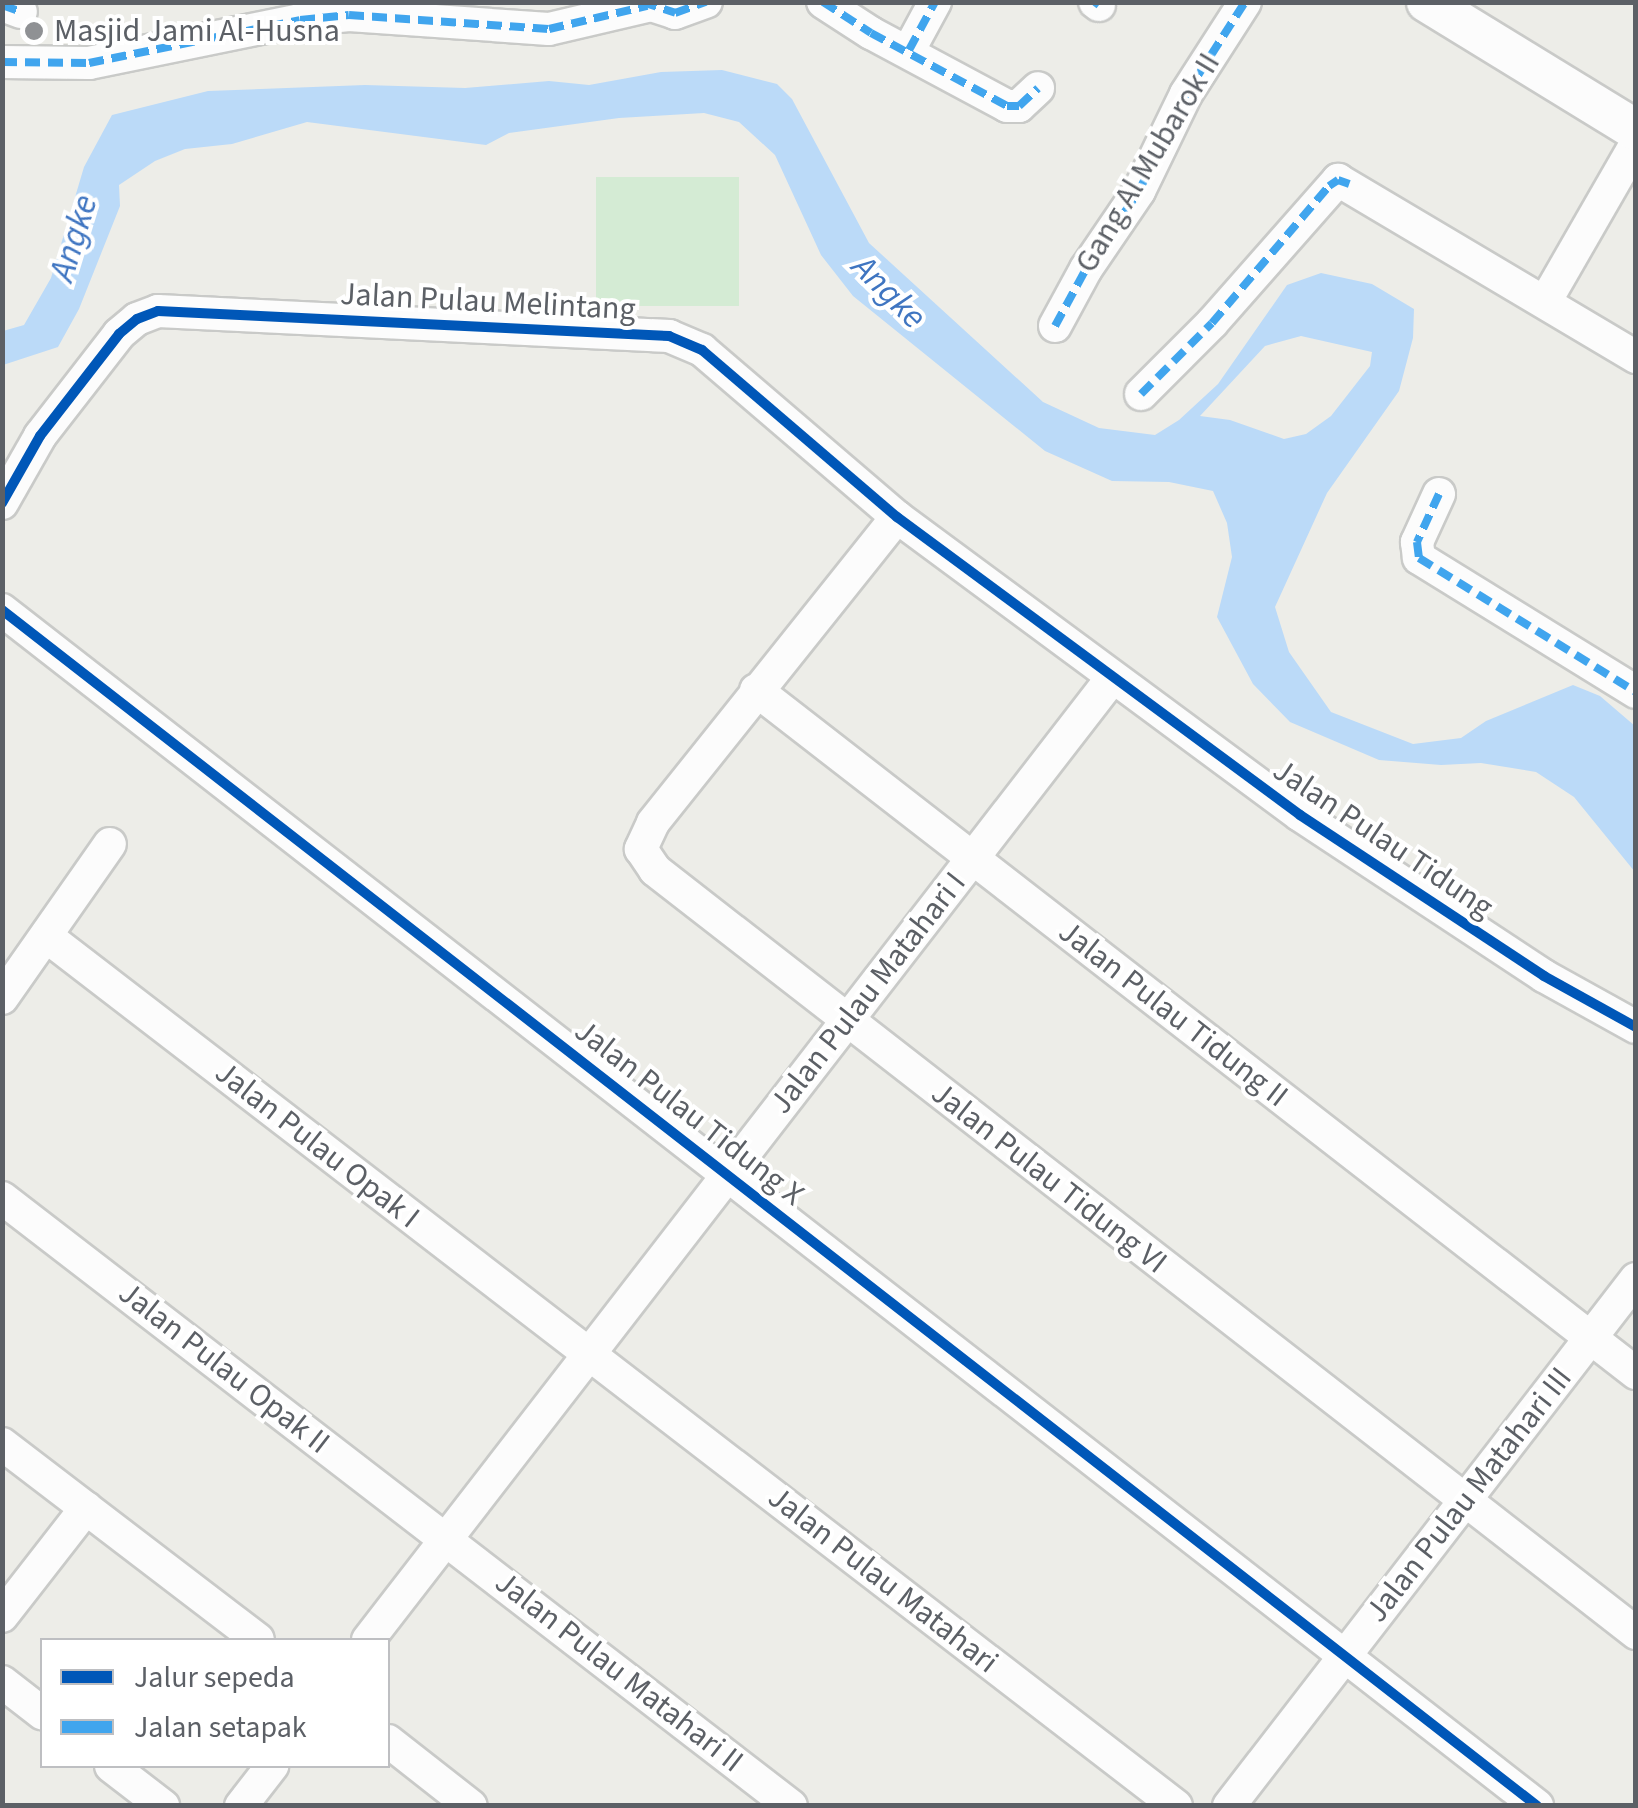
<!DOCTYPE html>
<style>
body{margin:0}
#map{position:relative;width:1638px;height:1808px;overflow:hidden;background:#edede8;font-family:"Source Sans 3",sans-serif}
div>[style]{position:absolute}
.green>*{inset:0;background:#d4ebd4;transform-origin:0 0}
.water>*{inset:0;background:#bbdaf8}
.roads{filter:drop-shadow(2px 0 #c9cac8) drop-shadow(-2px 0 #c9cac8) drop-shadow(0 2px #c9cac8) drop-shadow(0 -2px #c9cac8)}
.minor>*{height:32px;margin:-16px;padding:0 16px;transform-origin:16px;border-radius:16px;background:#fcfcfc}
.tertiary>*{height:40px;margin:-20px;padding:0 20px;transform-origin:20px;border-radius:20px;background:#fcfcfc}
.quiet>*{height:8px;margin-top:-4px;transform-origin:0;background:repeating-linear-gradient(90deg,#40a5ee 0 15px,transparent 0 23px)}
.cycleway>*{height:10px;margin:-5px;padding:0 5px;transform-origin:5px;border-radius:5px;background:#0057b8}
.dots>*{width:28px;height:28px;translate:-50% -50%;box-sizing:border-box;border:5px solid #fff;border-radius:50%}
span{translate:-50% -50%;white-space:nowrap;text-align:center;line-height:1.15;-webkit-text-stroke:8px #fff;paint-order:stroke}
.poi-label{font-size:32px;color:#5c6066}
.left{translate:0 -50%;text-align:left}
.street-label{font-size:32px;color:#5c6066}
.water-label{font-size:35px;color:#3f75c1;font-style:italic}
.frame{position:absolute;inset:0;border:5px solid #5c6066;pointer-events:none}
.legend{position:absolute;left:40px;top:1638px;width:350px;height:130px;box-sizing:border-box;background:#fff;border:2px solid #bebfc2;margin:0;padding:12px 18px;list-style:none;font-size:30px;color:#5c6066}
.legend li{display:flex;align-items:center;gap:20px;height:50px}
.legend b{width:50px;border:2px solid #bebfc2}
</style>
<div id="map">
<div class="green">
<div style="left:596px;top:177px;width:143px;height:129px"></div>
</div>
<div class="water">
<div style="clip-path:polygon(evenodd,722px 70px,777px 84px,792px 99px,869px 243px,1043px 402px,1099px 428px,1155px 435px,1179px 420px,1218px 384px,1287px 285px,1321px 273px,1372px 284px,1414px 309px,1413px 338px,1399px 391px,1327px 493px,1275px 607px,1289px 652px,1331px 712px,1413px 744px,1461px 738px,1486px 721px,1573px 685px,1600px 696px,1635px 726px,1635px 872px,1574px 797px,1536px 772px,1481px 763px,1441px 765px,1379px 760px,1290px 722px,1253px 684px,1217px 617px,1232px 557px,1227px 523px,1213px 491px,1169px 482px,1112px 481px,1045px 451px,853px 296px,821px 255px,775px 155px,739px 122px,704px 113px,619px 118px,509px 133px,486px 145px,307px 122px,232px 144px,185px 149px,155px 161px,119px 185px,120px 206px,79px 309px,58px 347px,3px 365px,3px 331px,24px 325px,51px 278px,84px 167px,112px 115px,208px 91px,365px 85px,465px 88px,549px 81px,589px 85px,661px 72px,722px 70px,1301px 336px,1372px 352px,1370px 366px,1331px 416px,1306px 434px,1284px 439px,1230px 420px,1200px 416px,1265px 346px,1301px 336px)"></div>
</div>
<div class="roads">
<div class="minor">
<div style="left:642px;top:2px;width:35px;rotate:18deg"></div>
<div style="left:675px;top:13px;width:33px;rotate:-20deg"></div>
<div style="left:823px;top:2px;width:57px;rotate:32.9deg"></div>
<div style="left:871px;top:33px;width:154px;rotate:28.2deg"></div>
<div style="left:1007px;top:106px;width:12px"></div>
<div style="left:1019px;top:106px;width:26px;rotate:-43deg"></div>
<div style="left:1095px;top:2px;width:5px;rotate:37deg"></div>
<div style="left:2px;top:5px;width:20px;rotate:20deg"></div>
<div style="left:909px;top:50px;width:55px;rotate:-61.6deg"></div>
<div style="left:2px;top:62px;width:87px;rotate:0.7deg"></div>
<div style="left:89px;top:63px;width:215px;rotate:-11.5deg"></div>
<div style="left:300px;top:20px;width:49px;rotate:-5.8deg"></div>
<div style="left:349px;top:15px;width:200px;rotate:4deg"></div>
<div style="left:549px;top:29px;width:101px;rotate:-13.2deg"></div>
<div style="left:1545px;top:302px;width:182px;rotate:-60.1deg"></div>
<div style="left:1055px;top:326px;width:65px;rotate:-61.5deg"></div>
<div style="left:1086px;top:269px;width:94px;rotate:-55.8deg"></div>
<div style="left:1139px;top:191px;width:108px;rotate:-64.1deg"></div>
<div style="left:1186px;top:94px;width:109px;rotate:-57.3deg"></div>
<div style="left:1141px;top:394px;width:100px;rotate:-45deg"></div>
<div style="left:1212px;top:323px;width:191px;rotate:-48.6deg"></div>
<div style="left:1338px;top:180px;width:347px;rotate:30.7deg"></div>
<div style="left:1439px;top:494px;width:53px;rotate:114.6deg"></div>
<div style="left:1417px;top:542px;width:16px;rotate:83deg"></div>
<div style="left:1419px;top:558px;width:255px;rotate:31.7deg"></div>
<div style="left:2px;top:503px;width:77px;rotate:-60.4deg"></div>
<div style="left:40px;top:436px;width:129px;rotate:-52.2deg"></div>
<div style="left:119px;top:334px;width:23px;rotate:-40deg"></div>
<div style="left:137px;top:319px;width:22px;rotate:-21deg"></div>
<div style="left:158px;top:311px;width:512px;rotate:2.8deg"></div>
<div style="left:669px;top:336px;width:36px;rotate:23deg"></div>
<div style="left:702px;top:350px;width:257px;rotate:40.6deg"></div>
<div style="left:897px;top:517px;width:501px;rotate:36.48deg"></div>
<div style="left:1300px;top:815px;width:292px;rotate:33.4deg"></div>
<div style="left:1544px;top:976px;width:105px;rotate:29deg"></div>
<div style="left:897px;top:517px;width:391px;rotate:128.6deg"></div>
<div style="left:653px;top:823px;width:29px;rotate:115deg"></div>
<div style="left:641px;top:849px;width:25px;rotate:56deg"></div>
<div style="left:655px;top:870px;width:1243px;rotate:37.87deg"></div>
<div style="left:2px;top:610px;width:1946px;rotate:37.92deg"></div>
<div style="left:756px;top:690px;width:1114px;rotate:37.82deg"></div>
<div style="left:46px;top:936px;width:1426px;rotate:37.59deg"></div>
<div style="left:2px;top:998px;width:188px;rotate:-55deg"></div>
<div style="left:2px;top:1198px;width:996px;rotate:37.62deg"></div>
<div style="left:2px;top:1444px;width:322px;rotate:37.4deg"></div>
<div style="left:2px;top:1616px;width:137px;rotate:-52.1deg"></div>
<div style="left:368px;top:1640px;width:1216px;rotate:-52.28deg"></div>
<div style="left:2px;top:1682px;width:51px;rotate:37.8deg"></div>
<div style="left:388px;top:1741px;width:105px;rotate:38.1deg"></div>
<div style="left:111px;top:1766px;width:66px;rotate:37.6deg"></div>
<div style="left:241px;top:1806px;width:51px;rotate:-52.2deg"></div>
<div style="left:1229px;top:1806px;width:666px;rotate:-52.32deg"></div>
</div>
<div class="tertiary">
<div style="left:1427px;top:2px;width:245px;rotate:31.5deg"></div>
</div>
</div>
<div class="quiet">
<div style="left:642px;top:2px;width:35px;rotate:18deg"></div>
<div style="left:675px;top:13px;width:33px;rotate:-20deg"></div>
<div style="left:823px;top:2px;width:57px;rotate:32.9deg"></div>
<div style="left:871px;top:33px;width:154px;rotate:28.2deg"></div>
<div style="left:1007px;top:106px;width:12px"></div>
<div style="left:1019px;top:106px;width:26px;rotate:-43deg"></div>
<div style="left:1095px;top:2px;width:5px;rotate:37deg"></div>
<div style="left:2px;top:5px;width:20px;rotate:20deg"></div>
<div style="left:909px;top:50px;width:55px;rotate:-61.6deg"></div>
<div style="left:2px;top:62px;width:87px;rotate:0.7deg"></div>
<div style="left:89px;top:63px;width:215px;rotate:-11.5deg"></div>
<div style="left:300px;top:20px;width:49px;rotate:-5.8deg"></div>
<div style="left:349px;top:15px;width:200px;rotate:4deg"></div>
<div style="left:549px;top:29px;width:101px;rotate:-13.2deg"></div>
<div style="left:1055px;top:326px;width:65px;rotate:-61.5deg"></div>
<div style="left:1086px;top:269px;width:94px;rotate:-55.8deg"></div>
<div style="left:1139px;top:191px;width:108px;rotate:-64.1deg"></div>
<div style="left:1186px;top:94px;width:109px;rotate:-57.3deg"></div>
<div style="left:1141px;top:394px;width:100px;rotate:-45deg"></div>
<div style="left:1212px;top:323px;width:180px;rotate:-49.5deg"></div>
<div style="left:1329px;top:186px;width:11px;rotate:-34deg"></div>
<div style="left:1338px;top:180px;width:12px;rotate:20deg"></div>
<div style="left:1439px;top:494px;width:53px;rotate:114.6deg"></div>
<div style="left:1417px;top:542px;width:16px;rotate:83deg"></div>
<div style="left:1419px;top:558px;width:255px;rotate:31.7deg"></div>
</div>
<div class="cycleway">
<div style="left:2px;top:503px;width:77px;rotate:-60.4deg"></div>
<div style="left:40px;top:436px;width:129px;rotate:-52.2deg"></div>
<div style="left:119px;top:334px;width:23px;rotate:-40deg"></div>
<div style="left:137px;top:319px;width:22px;rotate:-21deg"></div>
<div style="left:158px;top:311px;width:512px;rotate:2.8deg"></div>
<div style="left:669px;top:336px;width:36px;rotate:23deg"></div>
<div style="left:702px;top:350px;width:257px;rotate:40.6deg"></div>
<div style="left:897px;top:517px;width:501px;rotate:36.48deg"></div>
<div style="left:1300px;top:815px;width:292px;rotate:33.4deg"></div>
<div style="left:1544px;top:976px;width:105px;rotate:29deg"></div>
<div style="left:2px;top:610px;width:1946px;rotate:37.92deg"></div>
</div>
<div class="dots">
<div style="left:34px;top:31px;background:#8f9194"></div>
</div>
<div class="poi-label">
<span class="left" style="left:54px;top:31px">Masjid Jami Al-Husna</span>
</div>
<div class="street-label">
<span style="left:1148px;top:163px;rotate:-59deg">Gang Al Mubarok II</span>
<span style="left:488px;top:302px;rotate:3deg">Jalan Pulau Melintang</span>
<span style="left:1383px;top:839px;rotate:34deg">Jalan Pulau Tidung</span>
<span style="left:868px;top:993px;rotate:-52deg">Jalan Pulau Matahari I</span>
<span style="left:1173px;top:1014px;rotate:38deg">Jalan Pulau Tidung II</span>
<span style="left:689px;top:1113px;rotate:38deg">Jalan Pulau Tidung X</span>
<span style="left:317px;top:1145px;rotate:38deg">Jalan Pulau Opak I</span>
<span style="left:1049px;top:1178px;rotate:38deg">Jalan Pulau Tidung VI</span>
<span style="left:224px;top:1368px;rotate:38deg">Jalan Pulau Opak II</span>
<span style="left:1469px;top:1495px;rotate:-52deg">Jalan Pulau Matahari III</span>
<span style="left:883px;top:1580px;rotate:38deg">Jalan Pulau Matahari</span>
<span style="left:619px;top:1672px;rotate:38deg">Jalan Pulau Matahari II</span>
</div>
<div class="water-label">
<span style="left:74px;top:238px;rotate:-73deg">Angke</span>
<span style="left:889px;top:292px;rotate:45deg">Angke</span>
</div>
<div class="frame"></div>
<ul class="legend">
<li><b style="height:12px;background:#0057b8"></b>Jalur sepeda</li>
<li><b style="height:12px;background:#40a5ee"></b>Jalan setapak</li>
</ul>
</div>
